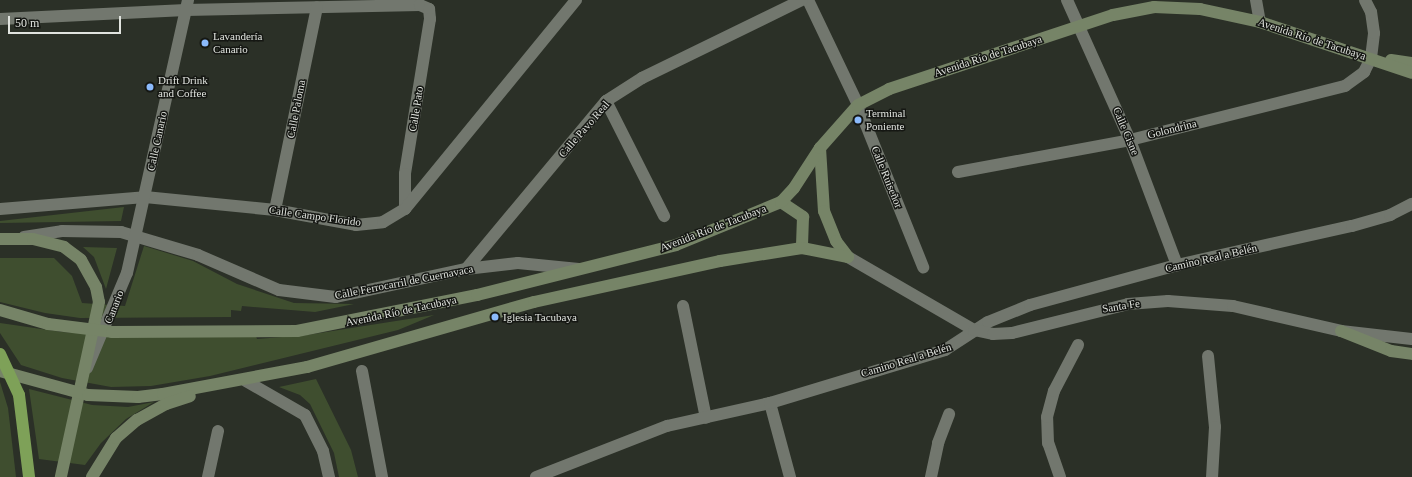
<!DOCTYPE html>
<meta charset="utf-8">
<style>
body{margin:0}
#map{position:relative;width:1412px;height:477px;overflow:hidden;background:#2b3027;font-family:"Times New Roman",serif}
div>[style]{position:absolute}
.green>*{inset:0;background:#3f4e2f}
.minor>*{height:12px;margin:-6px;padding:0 6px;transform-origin:6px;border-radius:6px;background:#72776e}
.tertiary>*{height:12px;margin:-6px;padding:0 6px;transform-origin:6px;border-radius:6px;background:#72776e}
.secondary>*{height:12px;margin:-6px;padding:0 6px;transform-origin:6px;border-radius:6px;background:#768467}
.motorway>*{height:12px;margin:-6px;padding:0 6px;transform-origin:6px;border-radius:6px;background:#7ea158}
.dots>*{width:11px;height:11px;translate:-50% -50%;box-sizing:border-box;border:2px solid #151713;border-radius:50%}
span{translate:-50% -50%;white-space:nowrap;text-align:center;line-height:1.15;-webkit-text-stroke:3px #151713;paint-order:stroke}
.poi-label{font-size:11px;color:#e1e4df}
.left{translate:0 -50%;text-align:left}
.street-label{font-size:11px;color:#e1e4df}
.scale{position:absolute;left:8px;top:16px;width:113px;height:18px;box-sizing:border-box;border:2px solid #e1e4df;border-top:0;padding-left:5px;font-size:12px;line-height:14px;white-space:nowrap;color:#e1e4df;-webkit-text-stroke:3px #151713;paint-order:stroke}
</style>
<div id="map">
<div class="green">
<div style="clip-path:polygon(124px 207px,121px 221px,0 223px,0 221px)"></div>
<div style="clip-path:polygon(144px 246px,193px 261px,237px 284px,294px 303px,354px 304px,315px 312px,242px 306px,241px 311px,231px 310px,231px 317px,80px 318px,45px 313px,0 302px,0 258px,54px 258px,72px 276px,82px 303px,125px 306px)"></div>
<div style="clip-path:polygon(83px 247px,117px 248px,106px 289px,94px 257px)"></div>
<div style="clip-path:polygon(434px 315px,398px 330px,210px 376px,151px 386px,111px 387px,62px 378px,21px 365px,0 333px,0 323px,62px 332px,121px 336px,256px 336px,257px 339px,307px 335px)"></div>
<div style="clip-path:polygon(316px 379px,351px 450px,358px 477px,339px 477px,334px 453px,310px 404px,300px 395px,279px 387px)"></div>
<div style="clip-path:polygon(0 382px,8px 408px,16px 477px,0 477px)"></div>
<div style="clip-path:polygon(29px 389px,92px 405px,128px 407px,154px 402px,126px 419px,101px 443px,85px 465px,39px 459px)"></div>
</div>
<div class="minor">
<div style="left:808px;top:0;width:116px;rotate:64.5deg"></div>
<div style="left:858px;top:105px;width:175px;rotate:68.1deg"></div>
<div style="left:1067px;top:0;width:154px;rotate:65.8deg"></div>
<div style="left:1130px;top:140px;width:134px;rotate:69.4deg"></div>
<div style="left:1256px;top:0;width:22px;rotate:80deg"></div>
<div style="left:0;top:19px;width:186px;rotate:-2.8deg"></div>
<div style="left:186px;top:10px;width:234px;rotate:-1.2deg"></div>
<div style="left:420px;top:5px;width:10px;rotate:24deg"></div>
<div style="left:429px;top:9px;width:10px;rotate:84deg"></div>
<div style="left:430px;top:19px;width:157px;rotate:99.2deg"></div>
<div style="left:405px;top:174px;width:35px;rotate:90deg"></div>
<div style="left:606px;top:101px;width:129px;rotate:63.2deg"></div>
<div style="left:958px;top:172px;width:175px;rotate:-10.5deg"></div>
<div style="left:1130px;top:140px;width:222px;rotate:-14.1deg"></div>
<div style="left:1345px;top:86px;width:24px;rotate:-36deg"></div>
<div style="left:1364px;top:72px;width:16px;rotate:-63deg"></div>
<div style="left:1371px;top:58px;width:25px;rotate:-83deg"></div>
<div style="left:1374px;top:33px;width:21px;rotate:-98deg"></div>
<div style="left:1371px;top:12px;width:13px;rotate:-117deg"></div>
<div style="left:0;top:209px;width:145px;rotate:-4.7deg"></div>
<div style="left:145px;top:197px;width:131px;rotate:5.7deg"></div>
<div style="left:275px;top:210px;width:82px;rotate:10.5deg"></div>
<div style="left:356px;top:225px;width:27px;rotate:-6deg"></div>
<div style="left:383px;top:222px;width:26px;rotate:-31deg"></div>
<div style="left:405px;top:209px;width:270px;rotate:-50.7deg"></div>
<div style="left:275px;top:210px;width:207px;rotate:-78.3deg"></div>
<div style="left:24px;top:237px;width:38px;rotate:-9deg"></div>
<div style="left:62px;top:231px;width:59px;rotate:1deg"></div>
<div style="left:121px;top:232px;width:80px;rotate:16.6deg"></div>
<div style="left:198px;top:255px;width:88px;rotate:23.4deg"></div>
<div style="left:279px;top:290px;width:57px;rotate:7deg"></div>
<div style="left:336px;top:297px;width:133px;rotate:-12.2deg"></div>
<div style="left:466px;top:269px;width:52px;rotate:-6.6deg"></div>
<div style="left:518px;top:263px;width:61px;rotate:5.6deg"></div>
<div style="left:466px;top:269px;width:219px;rotate:-50.2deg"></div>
<div style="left:606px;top:101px;width:43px;rotate:-32.6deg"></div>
<div style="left:642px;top:78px;width:178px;rotate:-26deg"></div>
<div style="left:683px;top:306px;width:114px;rotate:78.4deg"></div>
<div style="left:1208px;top:356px;width:71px;rotate:84.4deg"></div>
<div style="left:1215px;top:427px;width:50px;rotate:93.4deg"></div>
<div style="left:362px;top:371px;width:108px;rotate:79.3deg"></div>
<div style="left:246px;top:381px;width:68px;rotate:30deg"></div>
<div style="left:305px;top:415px;width:40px;rotate:63.4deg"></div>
<div style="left:323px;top:451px;width:27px;rotate:77deg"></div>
<div style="left:770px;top:403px;width:77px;rotate:74.9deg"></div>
<div style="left:208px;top:477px;width:47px;rotate:-77.7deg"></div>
<div style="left:536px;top:477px;width:141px;rotate:-21.3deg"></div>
<div style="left:667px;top:426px;width:106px;rotate:-12.6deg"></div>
<div style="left:770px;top:403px;width:183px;rotate:-16.8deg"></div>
<div style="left:945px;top:350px;width:51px;rotate:-33.1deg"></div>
<div style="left:988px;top:322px;width:45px;rotate:-22deg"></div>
<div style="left:1030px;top:305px;width:152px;rotate:-15.2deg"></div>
<div style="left:1177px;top:265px;width:179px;rotate:-12.6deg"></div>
<div style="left:1352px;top:226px;width:40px;rotate:-16deg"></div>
<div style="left:1390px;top:215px;width:25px;rotate:-27deg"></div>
<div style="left:931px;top:477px;width:35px;rotate:-78deg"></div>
<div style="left:938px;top:443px;width:31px;rotate:-69deg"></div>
<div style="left:1060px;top:477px;width:36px;rotate:-109deg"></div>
<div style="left:1048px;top:443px;width:26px;rotate:-92deg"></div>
<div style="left:1047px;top:417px;width:27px;rotate:-75deg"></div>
<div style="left:1054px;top:391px;width:52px;rotate:-62.4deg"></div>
</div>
<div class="tertiary">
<div style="left:848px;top:257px;width:146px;rotate:30.1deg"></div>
<div style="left:974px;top:330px;width:19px;rotate:12deg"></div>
<div style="left:993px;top:334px;width:19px;rotate:-3deg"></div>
<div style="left:1012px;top:333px;width:120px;rotate:-14deg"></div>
<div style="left:1128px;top:304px;width:40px;rotate:-4.3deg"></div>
<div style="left:1168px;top:301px;width:65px;rotate:4.4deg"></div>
<div style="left:1233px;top:306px;width:111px;rotate:13deg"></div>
<div style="left:1341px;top:331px;width:71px;rotate:6.4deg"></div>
<div style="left:87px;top:368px;width:103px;rotate:-67.2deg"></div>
<div style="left:127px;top:273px;width:280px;rotate:-77.4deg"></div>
</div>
<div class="secondary">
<div style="left:1391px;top:60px;width:21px;rotate:8deg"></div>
<div style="left:820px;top:148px;width:63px;rotate:86.4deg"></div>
<div style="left:824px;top:211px;width:32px;rotate:68deg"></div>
<div style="left:836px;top:241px;width:20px;rotate:53deg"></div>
<div style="left:781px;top:202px;width:27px;rotate:34deg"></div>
<div style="left:803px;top:217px;width:31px;rotate:92deg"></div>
<div style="left:0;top:239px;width:33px"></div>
<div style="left:33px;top:239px;width:32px;rotate:14deg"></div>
<div style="left:64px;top:247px;width:21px;rotate:37deg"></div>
<div style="left:81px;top:260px;width:31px;rotate:61deg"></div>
<div style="left:96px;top:287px;width:15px;rotate:79deg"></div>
<div style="left:99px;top:302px;width:179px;rotate:102.3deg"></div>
<div style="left:0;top:310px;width:50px;rotate:16.3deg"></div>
<div style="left:48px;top:324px;width:64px;rotate:7.1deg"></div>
<div style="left:112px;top:332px;width:185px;rotate:-0.3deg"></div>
<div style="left:297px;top:331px;width:184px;rotate:-11.3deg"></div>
<div style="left:477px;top:295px;width:205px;rotate:-14.1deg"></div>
<div style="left:676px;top:245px;width:113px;rotate:-22.3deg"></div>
<div style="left:781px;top:202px;width:19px;rotate:-47deg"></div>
<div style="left:794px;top:188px;width:48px;rotate:-57deg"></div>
<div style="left:820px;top:148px;width:57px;rotate:-48.5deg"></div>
<div style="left:858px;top:105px;width:35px;rotate:-27deg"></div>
<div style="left:889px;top:89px;width:236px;rotate:-18.3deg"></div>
<div style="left:1113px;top:15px;width:42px;rotate:-11deg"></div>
<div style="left:1154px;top:7px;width:46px;rotate:2.5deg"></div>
<div style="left:1200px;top:9px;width:61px;rotate:12.2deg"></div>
<div style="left:1260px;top:22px;width:160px;rotate:18.5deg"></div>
<div style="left:1341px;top:331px;width:54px;rotate:21.8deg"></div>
<div style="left:1391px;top:351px;width:21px;rotate:8deg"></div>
<div style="left:0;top:371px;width:91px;rotate:15.3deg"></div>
<div style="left:88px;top:395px;width:50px;rotate:2.3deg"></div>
<div style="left:138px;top:397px;width:25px;rotate:-7deg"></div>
<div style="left:163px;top:394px;width:147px;rotate:-10.6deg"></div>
<div style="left:307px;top:367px;width:236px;rotate:-16deg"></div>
<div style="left:534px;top:302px;width:190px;rotate:-12.4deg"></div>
<div style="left:720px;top:261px;width:83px;rotate:-9deg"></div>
<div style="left:802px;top:248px;width:47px;rotate:11.1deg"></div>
<div style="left:92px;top:477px;width:46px;rotate:-58.4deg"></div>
<div style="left:116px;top:438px;width:28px;rotate:-41deg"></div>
<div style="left:137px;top:420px;width:33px;rotate:-29deg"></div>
<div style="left:166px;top:404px;width:25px;rotate:-18deg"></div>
</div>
<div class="motorway">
<div style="left:0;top:354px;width:45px;rotate:65.1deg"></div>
<div style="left:19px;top:395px;width:83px;rotate:83deg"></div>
</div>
<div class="dots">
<div style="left:205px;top:43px;background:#8bbafc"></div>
<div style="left:150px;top:87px;background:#8bbafc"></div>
<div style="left:858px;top:120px;background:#8bbafc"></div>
<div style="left:495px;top:317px;background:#8bbafc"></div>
</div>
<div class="poi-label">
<span class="left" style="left:213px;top:43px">Lavandería<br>Canario</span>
<span class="left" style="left:158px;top:87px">Drift Drink<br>and Coffee</span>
<span class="left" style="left:866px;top:120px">Terminal<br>Poniente</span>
<span class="left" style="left:503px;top:317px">Iglesia Tacubaya</span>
</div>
<div class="street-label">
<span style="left:1312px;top:39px;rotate:18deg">Avenida Río de Tacubaya</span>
<span style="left:988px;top:56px;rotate:-18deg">Avenida Río de Tacubaya</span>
<span style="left:296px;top:109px;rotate:-79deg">Calle Paloma</span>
<span style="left:416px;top:109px;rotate:-81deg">Calle Pato</span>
<span style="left:584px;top:129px;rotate:-49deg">Calle Pavo Real</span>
<span style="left:1172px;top:129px;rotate:-14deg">Golondrina</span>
<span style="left:1126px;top:131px;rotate:67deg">Calle Cisne</span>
<span style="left:157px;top:141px;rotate:-78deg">Calle Canario</span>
<span style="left:887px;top:177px;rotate:68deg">Calle Ruiseñor</span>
<span style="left:315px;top:216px;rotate:8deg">Calle Campo Florido</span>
<span style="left:713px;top:228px;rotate:-21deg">Avenida Río de Tacubaya</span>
<span style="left:1211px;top:258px;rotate:-13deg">Camino Real a Belén</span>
<span style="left:404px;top:282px;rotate:-11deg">Calle Ferrocarril de Cuernavaca</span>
<span style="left:1121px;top:306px;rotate:-9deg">Santa Fe</span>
<span style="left:114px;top:307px;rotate:-68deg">Canario</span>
<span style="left:401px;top:311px;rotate:-12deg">Avenida Río de Tacubaya</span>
<span style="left:906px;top:360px;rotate:-17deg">Camino Real a Belén</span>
</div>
<div class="scale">50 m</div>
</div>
